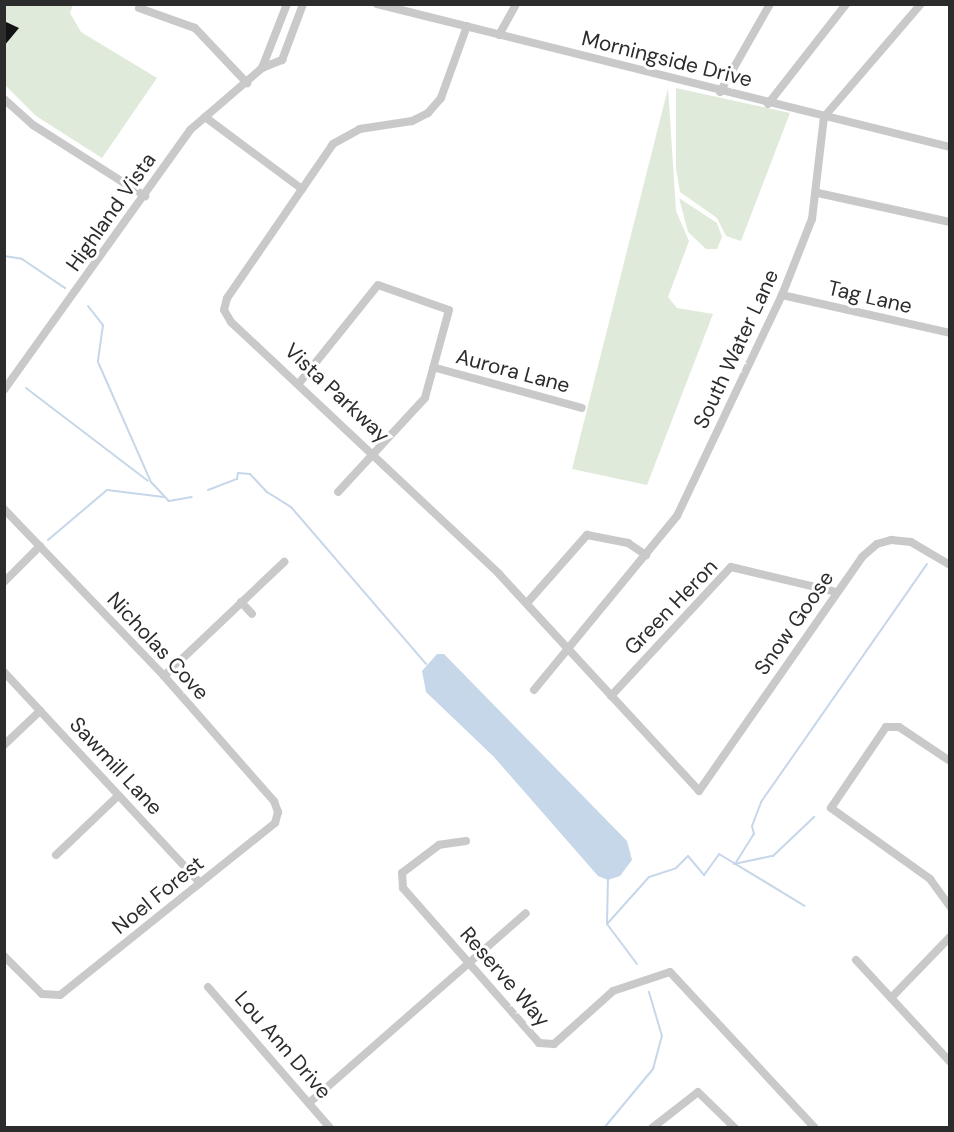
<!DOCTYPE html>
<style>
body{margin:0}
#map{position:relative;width:954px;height:1132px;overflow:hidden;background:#fff;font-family:"DM Sans",sans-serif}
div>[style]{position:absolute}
.green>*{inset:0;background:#e0eada}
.water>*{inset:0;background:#c6d7e9}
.stream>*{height:2px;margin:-1px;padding:0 1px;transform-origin:1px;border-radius:1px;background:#c6d7e9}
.building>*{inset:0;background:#131313}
.minor>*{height:8px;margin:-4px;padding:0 4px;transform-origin:4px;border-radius:4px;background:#c9c9c9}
span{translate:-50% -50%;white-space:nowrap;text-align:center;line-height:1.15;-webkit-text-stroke:6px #fff;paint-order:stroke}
.street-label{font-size:21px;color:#2c2c2c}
.frame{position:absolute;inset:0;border:6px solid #2c2c2c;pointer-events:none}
</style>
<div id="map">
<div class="green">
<div style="clip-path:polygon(4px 5px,73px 5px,70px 13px,81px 32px,157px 78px,102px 158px,36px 116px,5px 85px)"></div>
<div style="clip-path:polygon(668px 88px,676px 211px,689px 241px,668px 297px,677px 308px,713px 314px,647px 485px,572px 469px)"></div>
<div style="clip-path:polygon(676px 88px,790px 113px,741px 241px,726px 236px,717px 218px,680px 192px,676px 168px)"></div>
<div style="clip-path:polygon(679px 198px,717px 223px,722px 237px,717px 249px,706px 249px,688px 232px)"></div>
</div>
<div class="water">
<div style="clip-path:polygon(437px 654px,444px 654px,627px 841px,632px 860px,620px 876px,608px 880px,598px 876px,494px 757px,426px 692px,422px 671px)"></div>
</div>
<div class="stream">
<div style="left:4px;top:256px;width:18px;rotate:9deg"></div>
<div style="left:22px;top:259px;width:52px;rotate:34deg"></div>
<div style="left:88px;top:306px;width:24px;rotate:52deg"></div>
<div style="left:103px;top:325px;width:37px;rotate:98deg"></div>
<div style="left:98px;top:362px;width:131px;rotate:66.2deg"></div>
<div style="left:151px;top:482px;width:26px;rotate:47deg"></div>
<div style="left:169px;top:501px;width:23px;rotate:-10deg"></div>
<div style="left:4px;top:368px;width:1px"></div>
<div style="left:26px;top:388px;width:153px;rotate:37.3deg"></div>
<div style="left:208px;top:490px;width:31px;rotate:-21deg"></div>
<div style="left:237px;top:479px;width:6px;rotate:-81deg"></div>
<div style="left:238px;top:473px;width:12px;rotate:5deg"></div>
<div style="left:250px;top:474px;width:25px;rotate:47deg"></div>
<div style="left:267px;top:492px;width:28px;rotate:32deg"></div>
<div style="left:291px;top:507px;width:207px;rotate:49.3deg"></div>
<div style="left:48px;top:540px;width:77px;rotate:-40.3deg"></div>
<div style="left:107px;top:490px;width:57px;rotate:7deg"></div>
<div style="left:734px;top:864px;width:40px;rotate:-12deg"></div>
<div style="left:773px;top:856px;width:57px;rotate:-43.6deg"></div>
<div style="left:735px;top:864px;width:36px;rotate:-58deg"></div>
<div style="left:754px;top:834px;width:8px;rotate:-104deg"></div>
<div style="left:752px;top:826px;width:26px;rotate:-69deg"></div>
<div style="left:761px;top:802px;width:290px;rotate:-55.1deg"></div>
<div style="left:607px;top:924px;width:46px;rotate:-88.8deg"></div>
<div style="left:637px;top:964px;width:50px;rotate:-126.9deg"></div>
<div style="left:607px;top:924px;width:63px;rotate:-48.2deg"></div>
<div style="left:649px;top:877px;width:28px;rotate:-18deg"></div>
<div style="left:676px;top:868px;width:17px;rotate:-45deg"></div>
<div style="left:688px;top:856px;width:25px;rotate:50deg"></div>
<div style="left:704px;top:875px;width:26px;rotate:-54deg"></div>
<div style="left:719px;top:854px;width:100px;rotate:31.2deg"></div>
<div style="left:604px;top:1128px;width:77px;rotate:-50.3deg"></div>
<div style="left:653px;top:1069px;width:34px;rotate:-75deg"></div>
<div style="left:662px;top:1036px;width:46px;rotate:-106.5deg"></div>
</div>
<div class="building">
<div style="clip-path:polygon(4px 21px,19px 28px,4px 46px)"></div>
</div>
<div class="minor">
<div style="left:377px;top:4px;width:591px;rotate:14.01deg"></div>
<div style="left:139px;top:8px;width:59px;rotate:19.7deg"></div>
<div style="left:195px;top:28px;width:76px;rotate:46.6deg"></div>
<div style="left:467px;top:26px;width:77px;rotate:109.9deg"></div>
<div style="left:441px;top:98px;width:20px;rotate:131deg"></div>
<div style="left:428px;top:113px;width:18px;rotate:153deg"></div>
<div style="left:412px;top:121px;width:53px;rotate:171.3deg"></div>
<div style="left:360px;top:129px;width:31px;rotate:151deg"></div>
<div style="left:333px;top:144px;width:187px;rotate:124.5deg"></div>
<div style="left:227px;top:298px;width:12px;rotate:104deg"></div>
<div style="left:224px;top:310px;width:14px;rotate:60deg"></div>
<div style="left:231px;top:322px;width:368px;rotate:43.2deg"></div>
<div style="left:499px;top:574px;width:295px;rotate:47.3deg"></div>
<div style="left:699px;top:791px;width:285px;rotate:-55.1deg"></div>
<div style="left:862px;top:557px;width:20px;rotate:-41deg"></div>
<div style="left:877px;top:544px;width:15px;rotate:-16deg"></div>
<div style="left:891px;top:540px;width:20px;rotate:6deg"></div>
<div style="left:911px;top:542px;width:45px;rotate:30.5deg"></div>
<div style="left:499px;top:35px;width:35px;rotate:-61deg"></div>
<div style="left:262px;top:68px;width:22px;rotate:-22deg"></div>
<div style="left:282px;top:60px;width:60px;rotate:-69.4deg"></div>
<div style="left:720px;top:92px;width:101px;rotate:-60.4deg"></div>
<div style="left:4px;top:99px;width:39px;rotate:42deg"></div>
<div style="left:33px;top:125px;width:133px;rotate:32.4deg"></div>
<div style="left:768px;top:104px;width:127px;rotate:-52deg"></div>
<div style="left:205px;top:117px;width:121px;rotate:36.6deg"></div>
<div style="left:818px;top:193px;width:135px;rotate:12.4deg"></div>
<div style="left:782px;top:295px;width:172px;rotate:12.7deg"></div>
<div style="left:436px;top:368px;width:151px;rotate:15.3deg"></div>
<div style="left:300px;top:382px;width:124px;rotate:-51.2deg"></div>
<div style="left:378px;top:285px;width:75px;rotate:19.4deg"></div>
<div style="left:449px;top:310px;width:91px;rotate:105.3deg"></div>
<div style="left:425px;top:398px;width:128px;rotate:132.8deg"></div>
<div style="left:4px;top:390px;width:320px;rotate:-54.4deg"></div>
<div style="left:190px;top:130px;width:95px;rotate:-40.7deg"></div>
<div style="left:262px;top:68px;width:69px;rotate:-68.7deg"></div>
<div style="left:4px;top:509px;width:231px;rotate:46.2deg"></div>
<div style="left:164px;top:676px;width:167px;rotate:48.7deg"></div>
<div style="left:274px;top:801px;width:12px;rotate:70deg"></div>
<div style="left:278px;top:812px;width:11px;rotate:105deg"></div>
<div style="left:275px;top:823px;width:275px;rotate:141.3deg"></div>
<div style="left:60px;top:995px;width:18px;rotate:-177deg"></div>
<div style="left:42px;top:994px;width:54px;rotate:-135deg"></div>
<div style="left:4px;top:582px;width:51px;rotate:-45deg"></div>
<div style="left:241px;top:602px;width:16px;rotate:47deg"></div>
<div style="left:527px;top:603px;width:91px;rotate:-48.6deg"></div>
<div style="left:587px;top:535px;width:42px;rotate:11deg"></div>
<div style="left:628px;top:543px;width:22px;rotate:34deg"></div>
<div style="left:4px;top:672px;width:288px;rotate:47.1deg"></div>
<div style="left:164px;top:676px;width:166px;rotate:-43.5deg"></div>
<div style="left:534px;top:690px;width:225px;rotate:-50.6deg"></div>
<div style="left:677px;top:516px;width:245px;rotate:-64.6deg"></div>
<div style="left:782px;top:295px;width:82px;rotate:-68.5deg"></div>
<div style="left:812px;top:219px;width:103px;rotate:-83.3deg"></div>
<div style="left:824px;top:117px;width:149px;rotate:-49.4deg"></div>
<div style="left:611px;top:696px;width:176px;rotate:-47.1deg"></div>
<div style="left:731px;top:567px;width:109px;rotate:13.3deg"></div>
<div style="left:4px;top:745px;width:50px;rotate:-43.4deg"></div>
<div style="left:950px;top:761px;width:61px;rotate:-146.3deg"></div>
<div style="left:899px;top:727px;width:13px;rotate:180deg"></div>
<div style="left:886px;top:727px;width:98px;rotate:124.2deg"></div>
<div style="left:831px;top:808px;width:122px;rotate:35.6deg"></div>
<div style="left:930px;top:879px;width:34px;rotate:54deg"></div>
<div style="left:466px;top:841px;width:27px;rotate:172deg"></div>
<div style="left:439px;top:845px;width:46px;rotate:142.9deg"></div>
<div style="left:402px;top:873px;width:15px;rotate:86deg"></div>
<div style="left:403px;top:888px;width:206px;rotate:48.7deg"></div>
<div style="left:539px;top:1043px;width:15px;rotate:4deg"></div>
<div style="left:554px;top:1044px;width:79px;rotate:-41.9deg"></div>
<div style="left:613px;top:991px;width:60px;rotate:-18.4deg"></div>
<div style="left:670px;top:972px;width:213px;rotate:47.1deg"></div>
<div style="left:56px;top:855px;width:86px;rotate:-43.6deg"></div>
<div style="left:856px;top:960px;width:139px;rotate:47.3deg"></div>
<div style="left:208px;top:987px;width:186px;rotate:49.1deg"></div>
<div style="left:891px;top:998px;width:85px;rotate:-46deg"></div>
<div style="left:309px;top:1103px;width:288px;rotate:-41.2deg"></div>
<div style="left:652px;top:1128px;width:58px;rotate:-38deg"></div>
<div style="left:698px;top:1092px;width:52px;rotate:44.2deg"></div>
</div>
<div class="street-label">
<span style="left:667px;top:59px;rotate:14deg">Morningside Drive</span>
<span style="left:111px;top:212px;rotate:-55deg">Highland Vista</span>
<span style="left:870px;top:297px;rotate:13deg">Tag Lane</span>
<span style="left:736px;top:349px;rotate:-65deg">South Water Lane</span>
<span style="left:513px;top:371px;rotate:15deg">Aurora Lane</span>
<span style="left:337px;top:393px;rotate:43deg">Vista Parkway</span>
<span style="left:671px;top:607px;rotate:-46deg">Green Heron</span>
<span style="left:794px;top:623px;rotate:-55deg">Snow Goose</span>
<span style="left:158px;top:646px;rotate:47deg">Nicholas Cove</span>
<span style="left:116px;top:766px;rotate:47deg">Sawmill Lane</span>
<span style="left:158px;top:895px;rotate:-39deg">Noel Forest</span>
<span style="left:505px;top:977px;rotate:49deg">Reserve Way</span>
<span style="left:283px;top:1045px;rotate:49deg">Lou Ann Drive</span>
</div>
<div class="frame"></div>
</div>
